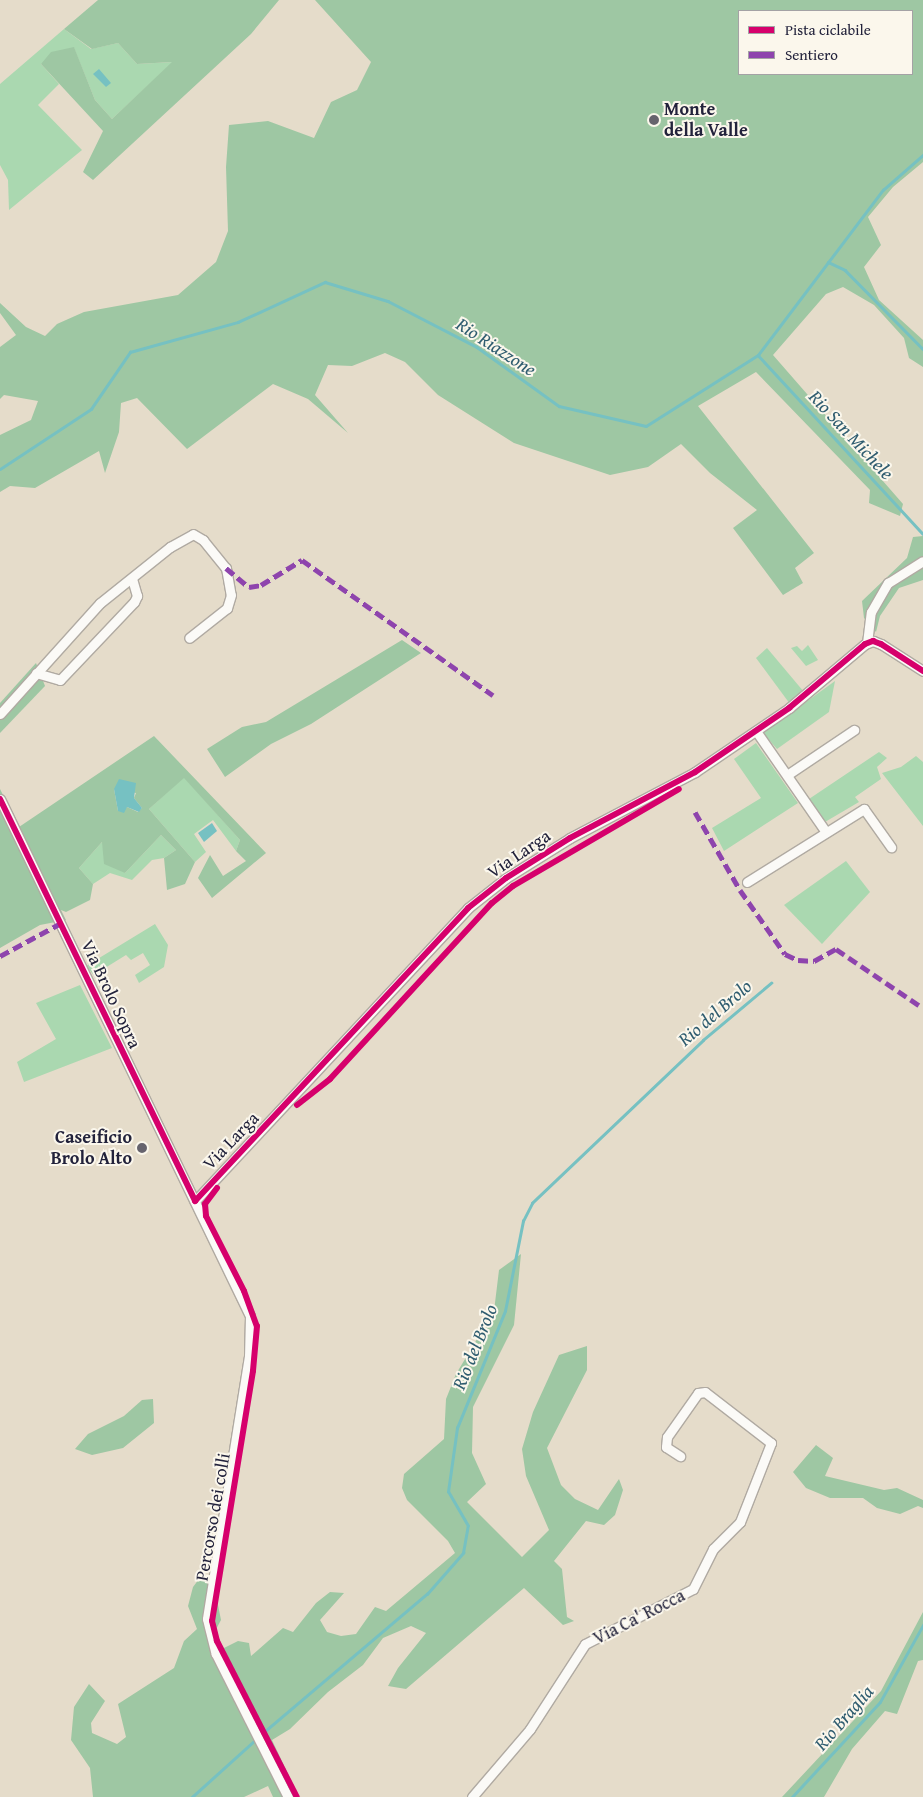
<!DOCTYPE html>
<style>
body{margin:0}
#map{position:relative;width:923px;height:1797px;overflow:hidden;background:#e5dcca;font-family:"Gentium Book Plus",serif}
div>[style]{position:absolute}
.green>*{inset:0;background:#aad8b0}
.forest>*{inset:0;background:#9ec7a3}
.water>*{inset:0;background:#76c1c2}
.stream>*{height:2.5px;margin:-1.25px;padding:0 1.25px;transform-origin:1.25px;border-radius:1.25px;background:#76c1c2}
.roads{filter:drop-shadow(1px 0 #b0aaa2) drop-shadow(-1px 0 #b0aaa2) drop-shadow(0 1px #b0aaa2) drop-shadow(0 -1px #b0aaa2)}
.street>*{height:9px;margin:-4.5px;padding:0 4.5px;transform-origin:4.5px;border-radius:4.5px;background:#fbfaf7}
.quiet>*{height:5px;margin-top:-2.5px;transform-origin:0;background:repeating-linear-gradient(90deg,#8e44ad 0 10px,transparent 0 15px)}
.cycleway>*{height:6px;margin:-3px;padding:0 3px;transform-origin:3px;border-radius:3px;background:#d6006c}
.dots>*{width:14px;height:14px;translate:-50% -50%;box-sizing:border-box;border:2px solid #fbf7ec;border-radius:50%}
span{translate:-50% -50%;white-space:nowrap;text-align:center;line-height:1.15;-webkit-text-stroke:4px #fbf7ec;paint-order:stroke}
.poi-label{font-size:18px;color:#22223b;font-weight:700}
.left{translate:0 -50%;text-align:left}
.right{translate:-100% -50%;text-align:right}
.street-label{font-size:18px;color:#22223b}
.water-label{font-size:19px;color:#305d70;font-style:italic}
.legend{position:absolute;left:738px;top:10px;width:175px;height:65px;box-sizing:border-box;background:#fbf7ec;border:1px solid #a4a2a5;margin:0;padding:6px 9px;list-style:none;font-size:15px;color:#22223b}
.legend li{display:flex;align-items:center;gap:10px;height:25px}
.legend b{width:25px;border:1px solid #a4a2a5}
</style>
<div id="map">
<div class="green">
<div style="clip-path:polygon(64px 29px,91px 49px,118px 43px,137px 64px,173px 62px,112px 119px,95px 100px,74px 48px,41px 64px,59px 84px,38px 105px,82px 150px,9px 210px,8px 180px,0 165px,0 84px)"></div>
<div style="clip-path:polygon(808px 645px,818px 660px,806px 666px,791px 648px,797px 646px,802px 651px)"></div>
<div style="clip-path:polygon(767px 648px,804px 692px,790px 704px,756px 658px)"></div>
<div style="clip-path:polygon(835px 681px,829px 712px,777px 749px,763px 733px)"></div>
<div style="clip-path:polygon(756px 743px,798px 803px,724px 851px,712px 828px,761px 798px,734px 759px)"></div>
<div style="clip-path:polygon(879px 752px,887px 758px,877px 767px,881px 779px,855px 797px,859px 802px,825px 822px,809px 799px)"></div>
<div style="clip-path:polygon(916px 756px,923px 762px,923px 826px,882px 773px,901px 767px)"></div>
<div style="clip-path:polygon(184px 777px,240px 840px,236px 851px,213px 820px,194px 834px,206px 852px,195px 862px,149px 809px)"></div>
<div style="clip-path:polygon(161px 835px,176px 850px,164px 858px,152px 860px,132px 880px,110px 873px,93px 884px,79px 868px,102px 842px,125px 873px)"></div>
<div style="clip-path:polygon(846px 861px,870px 892px,822px 944px,784px 905px)"></div>
<div style="clip-path:polygon(155px 924px,168px 945px,164px 967px,139px 983px,135px 975px,150px 965px,143px 953px,131px 960px,126px 955px,105px 968px,107px 974px,97px 979px,86px 966px)"></div>
<div style="clip-path:polygon(80px 985px,112px 1048px,24px 1082px,17px 1062px,56px 1039px,36px 1003px)"></div>
</div>
<div class="forest">
<div style="clip-path:polygon(98px 0,279px 0,251px 34px,93px 180px,83px 172px,103px 131px,41px 64px,51px 52px,74px 47px,95px 100px,112px 119px,172px 62px,137px 64px,118px 43px,92px 49px,64px 29px)"></div>
<div style="clip-path:polygon(evenodd,315px 0,923px 0,923px 162px,893px 187px,868px 217px,881px 245px,864px 267px,879px 300px,923px 340px,923px 367px,909px 358px,904px 338px,874px 305px,843px 287px,826px 294px,773px 355px,903px 504px,900px 516px,869px 503px,870px 490px,756px 372px,698px 406px,814px 553px,795px 568px,803px 583px,783px 595px,733px 528px,757px 510px,710px 473px,681px 444px,648px 467px,610px 475px,514px 443px,438px 395px,405px 362px,385px 353px,352px 366px,328px 365px,315px 395px,348px 433px,308px 399px,273px 384px,187px 449px,137px 398px,121px 403px,119px 432px,105px 473px,99px 451px,35px 488px,10px 486px,0 492px,0 435px,31px 420px,38px 401px,4px 395px,0 399px,0 347px,16px 335px,0 313px,0 303px,26px 327px,45px 336px,57px 324px,84px 312px,178px 295px,216px 262px,228px 231px,226px 167px,229px 125px,268px 121px,314px 138px,331px 102px,357px 90px,371px 62px,315px 0,739px 11px,912px 11px,912px 74px,739px 74px,739px 11px)"></div>
<div style="clip-path:polygon(923px 536px,923px 580px,899px 588px,880px 616px,876px 632px,864px 618px,862px 601px,907px 558px,913px 537px)"></div>
<div style="clip-path:polygon(402px 640px,421px 653px,311px 724px,271px 744px,225px 777px,207px 749px,242px 727px,266px 722px)"></div>
<div style="clip-path:polygon(36px 663px,45px 686px,0 733px,0 703px)"></div>
<div style="clip-path:polygon(evenodd,154px 736px,266px 853px,212px 898px,198px 878px,210px 855px,223px 876px,246px 861px,236px 851px,240px 840px,184px 778px,149px 809px,195px 862px,185px 884px,167px 890px,164px 858px,176px 850px,161px 835px,125px 873px,104px 864px,102px 842px,79px 868px,93px 884px,90px 900px,66px 912px,61px 910px,66px 920px,40px 925px,0 948px,0 789px,19px 827px,154px 736px,114px 789px,136px 793px,134px 798px,142px 808px,138px 812px,127px 807px,118px 811px,114px 789px)"></div>
<div style="clip-path:polygon(521px 1254px,514px 1325px,473px 1407px,472px 1453px,486px 1484px,467px 1502px,522px 1557px,549px 1530px,526px 1476px,522px 1449px,533px 1412px,559px 1355px,587px 1346px,587px 1370px,547px 1448px,561px 1485px,575px 1499px,598px 1510px,619px 1479px,623px 1490px,615px 1515px,604px 1525px,586px 1521px,554px 1561px,562px 1569px,567px 1617px,574px 1621px,563px 1625px,524px 1588px,406px 1689px,388px 1686px,398px 1668px,426px 1633px,411px 1626px,383px 1638px,363px 1665px,328px 1692px,290px 1729px,272px 1740px,299px 1797px,273px 1797px,268px 1786px,244px 1797px,93px 1797px,90px 1768px,71px 1740px,74px 1707px,89px 1684px,105px 1701px,91px 1723px,92px 1733px,117px 1744px,126px 1737px,118px 1704px,174px 1668px,184px 1641px,197px 1629px,188px 1606px,193px 1587px,202px 1575px,216px 1595px,221px 1620px,214px 1633px,222px 1649px,238px 1641px,249px 1643px,251px 1656px,283px 1628px,293px 1632px,316px 1603px,330px 1592px,344px 1593px,320px 1620px,327px 1632px,341px 1636px,356px 1634px,375px 1607px,386px 1611px,455px 1553px,448px 1541px,407px 1500px,402px 1488px,404px 1474px,444px 1439px,446px 1399px,456px 1374px,494px 1311px,499px 1270px)"></div>
<div style="clip-path:polygon(153px 1399px,154px 1423px,123px 1448px,92px 1455px,75px 1449px,88px 1434px,124px 1416px,142px 1400px)"></div>
<div style="clip-path:polygon(816px 1445px,833px 1458px,825px 1476px,884px 1490px,897px 1488px,923px 1500px,923px 1508px,918px 1506px,900px 1514px,877px 1508px,863px 1498px,830px 1498px,806px 1488px,793px 1472px)"></div>
<div style="clip-path:polygon(923px 1612px,923px 1660px,918px 1661px,897px 1714px,885px 1711px,852px 1749px,824px 1797px,782px 1797px,881px 1691px)"></div>
</div>
<div class="water">
<div style="clip-path:polygon(99px 69px,111px 83px,106px 87px,93px 74px)"></div>
<div style="clip-path:polygon(119px 779px,136px 783px,134px 798px,142px 808px,139px 812px,127px 807px,124px 813px,118px 811px,114px 789px)"></div>
<div style="clip-path:polygon(212px 823px,217px 831px,204px 842px,198px 833px)"></div>
</div>
<div class="stream">
<div style="left:828px;top:262px;width:19px;rotate:25deg"></div>
<div style="left:845px;top:270px;width:111px;rotate:45.4deg"></div>
<div style="left:758px;top:355px;width:243px;rotate:47.3deg"></div>
<div style="left:0;top:469px;width:109px;rotate:-33.4deg"></div>
<div style="left:91px;top:409px;width:69px;rotate:-55.6deg"></div>
<div style="left:130px;top:352px;width:112px;rotate:-15.5deg"></div>
<div style="left:238px;top:322px;width:96px;rotate:-24.7deg"></div>
<div style="left:325px;top:282px;width:66px;rotate:16.8deg"></div>
<div style="left:388px;top:301px;width:100px;rotate:27.3deg"></div>
<div style="left:477px;top:347px;width:101px;rotate:35.7deg"></div>
<div style="left:559px;top:406px;width:89px;rotate:12.9deg"></div>
<div style="left:646px;top:426px;width:133px;rotate:-32.4deg"></div>
<div style="left:758px;top:355px;width:207px;rotate:-52.9deg"></div>
<div style="left:883px;top:190px;width:53px;rotate:-41.2deg"></div>
<div style="left:264px;top:1732px;width:214px;rotate:-40.3deg"></div>
<div style="left:427px;top:1594px;width:55px;rotate:-48.7deg"></div>
<div style="left:463px;top:1553px;width:27px;rotate:-80deg"></div>
<div style="left:468px;top:1526px;width:39px;rotate:-120deg"></div>
<div style="left:448px;top:1492px;width:65px;rotate:-82deg"></div>
<div style="left:457px;top:1428px;width:126px;rotate:-67.7deg"></div>
<div style="left:505px;top:1311px;width:92px;rotate:-78.7deg"></div>
<div style="left:523px;top:1221px;width:20px;rotate:-63deg"></div>
<div style="left:532px;top:1203px;width:236px;rotate:-43.6deg"></div>
<div style="left:703px;top:1040px;width:89px;rotate:-40deg"></div>
<div style="left:192px;top:1797px;width:84px;rotate:-42.1deg"></div>
<div style="left:792px;top:1797px;width:129px;rotate:-47.2deg"></div>
<div style="left:880px;top:1702px;width:88px;rotate:-60.8deg"></div>
</div>
<div class="roads">
<div class="street">
<div style="left:867px;top:643px;width:31px;rotate:-83deg"></div>
<div style="left:871px;top:612px;width:34px;rotate:-60deg"></div>
<div style="left:888px;top:583px;width:41px;rotate:-32.2deg"></div>
<div style="left:36px;top:673px;width:25px;rotate:16deg"></div>
<div style="left:60px;top:680px;width:108px;rotate:-46.5deg"></div>
<div style="left:134px;top:602px;width:7px;rotate:-63deg"></div>
<div style="left:137px;top:596px;width:18px;rotate:-106deg"></div>
<div style="left:0;top:714px;width:149px;rotate:-48deg"></div>
<div style="left:100px;top:603px;width:90px;rotate:-38.7deg"></div>
<div style="left:170px;top:547px;width:26px;rotate:-29deg"></div>
<div style="left:193px;top:534px;width:12px;rotate:31deg"></div>
<div style="left:203px;top:540px;width:36px;rotate:51deg"></div>
<div style="left:226px;top:568px;width:27px;rotate:80deg"></div>
<div style="left:231px;top:595px;width:14px;rotate:107deg"></div>
<div style="left:227px;top:608px;width:48px;rotate:141.7deg"></div>
<div style="left:756px;top:731px;width:123px;rotate:55.3deg"></div>
<div style="left:787px;top:775px;width:81px;rotate:-33.9deg"></div>
<div style="left:0;top:799px;width:574px;rotate:64.19deg"></div>
<div style="left:250px;top:1316px;width:40px;rotate:91.4deg"></div>
<div style="left:249px;top:1356px;width:266px;rotate:99.1deg"></div>
<div style="left:207px;top:1619px;width:36px;rotate:76deg"></div>
<div style="left:216px;top:1654px;width:160px;rotate:63.3deg"></div>
<div style="left:747px;top:882px;width:138px;rotate:-32deg"></div>
<div style="left:864px;top:809px;width:47px;rotate:54.6deg"></div>
<div style="left:195px;top:1201px;width:400px;rotate:-47deg"></div>
<div style="left:468px;top:908px;width:48px;rotate:-38.3deg"></div>
<div style="left:506px;top:878px;width:75px;rotate:-32deg"></div>
<div style="left:570px;top:838px;width:141px;rotate:-27.8deg"></div>
<div style="left:695px;top:772px;width:114px;rotate:-34.2deg"></div>
<div style="left:789px;top:708px;width:99px;rotate:-40.1deg"></div>
<div style="left:865px;top:644px;width:9px;rotate:-21deg"></div>
<div style="left:873px;top:641px;width:9px;rotate:21deg"></div>
<div style="left:881px;top:644px;width:50px;rotate:32.7deg"></div>
<div style="left:472px;top:1797px;width:89px;rotate:-49.5deg"></div>
<div style="left:530px;top:1729px;width:101px;rotate:-57.1deg"></div>
<div style="left:585px;top:1644px;width:121px;rotate:-27deg"></div>
<div style="left:693px;top:1589px;width:45px;rotate:-63.4deg"></div>
<div style="left:713px;top:1549px;width:38px;rotate:-45deg"></div>
<div style="left:740px;top:1522px;width:85px;rotate:-68.6deg"></div>
<div style="left:771px;top:1443px;width:83px;rotate:-142.3deg"></div>
<div style="left:705px;top:1392px;width:7px;rotate:172deg"></div>
<div style="left:698px;top:1393px;width:54px;rotate:125.2deg"></div>
<div style="left:667px;top:1437px;width:10px;rotate:96deg"></div>
<div style="left:666px;top:1447px;width:17px;rotate:33deg"></div>
</div>
</div>
<div class="quiet">
<div style="left:226px;top:568px;width:30px;rotate:40deg"></div>
<div style="left:249px;top:587px;width:12px;rotate:-9deg"></div>
<div style="left:261px;top:585px;width:48px;rotate:-31.4deg"></div>
<div style="left:302px;top:560px;width:234px;rotate:35.3deg"></div>
<div style="left:695px;top:812px;width:90px;rotate:60deg"></div>
<div style="left:740px;top:890px;width:78px;rotate:54.9deg"></div>
<div style="left:785px;top:954px;width:14px;rotate:25deg"></div>
<div style="left:798px;top:960px;width:16px;rotate:4deg"></div>
<div style="left:814px;top:961px;width:25px;rotate:-29deg"></div>
<div style="left:836px;top:949px;width:105px;rotate:34.1deg"></div>
<div style="left:0;top:956px;width:69px;rotate:-28.4deg"></div>
</div>
<div class="cycleway">
<div style="left:0;top:799px;width:447px;rotate:64.1deg"></div>
<div style="left:195px;top:1201px;width:400px;rotate:-47deg"></div>
<div style="left:468px;top:908px;width:48px;rotate:-38.3deg"></div>
<div style="left:506px;top:878px;width:75px;rotate:-32deg"></div>
<div style="left:570px;top:838px;width:141px;rotate:-27.8deg"></div>
<div style="left:695px;top:772px;width:114px;rotate:-34.2deg"></div>
<div style="left:789px;top:708px;width:99px;rotate:-40.1deg"></div>
<div style="left:865px;top:644px;width:9px;rotate:-21deg"></div>
<div style="left:873px;top:641px;width:9px;rotate:21deg"></div>
<div style="left:881px;top:644px;width:50px;rotate:32.7deg"></div>
<div style="left:297px;top:1105px;width:42px;rotate:-38.2deg"></div>
<div style="left:330px;top:1079px;width:239px;rotate:-47.4deg"></div>
<div style="left:492px;top:903px;width:27px;rotate:-39deg"></div>
<div style="left:513px;top:886px;width:192px;rotate:-30.3deg"></div>
<div style="left:217px;top:1188px;width:20px;rotate:127deg"></div>
<div style="left:205px;top:1204px;width:12px;rotate:85deg"></div>
<div style="left:206px;top:1216px;width:84px;rotate:63.1deg"></div>
<div style="left:244px;top:1291px;width:37px;rotate:70deg"></div>
<div style="left:257px;top:1326px;width:45px;rotate:95.1deg"></div>
<div style="left:253px;top:1371px;width:253px;rotate:99.3deg"></div>
<div style="left:212px;top:1621px;width:21px;rotate:76deg"></div>
<div style="left:217px;top:1641px;width:175px;rotate:62.9deg"></div>
</div>
<div class="dots">
<div style="left:654px;top:120px;background:#66636d"></div>
<div style="left:142px;top:1148px;background:#66636d"></div>
</div>
<div class="poi-label">
<span class="left" style="left:664px;top:120px">Monte<br>della Valle</span>
<span class="right" style="left:132px;top:1148px">Caseificio<br>Brolo Alto</span>
</div>
<div class="street-label">
<span style="left:519px;top:854px;rotate:-34deg">Via Larga</span>
<span style="left:111px;top:994px;rotate:65deg">Via Brolo Sopra</span>
<span style="left:231px;top:1141px;rotate:-46deg">Via Larga</span>
<span style="left:213px;top:1517px;rotate:-80deg">Percorso dei colli</span>
<span style="left:639px;top:1617px;rotate:-27deg">Via Ca' Rocca</span>
</div>
<div class="water-label">
<span style="left:496px;top:347px;rotate:33deg">Rio Riazzone</span>
<span style="left:851px;top:435px;rotate:47deg">Rio San Michele</span>
<span style="left:715px;top:1013px;rotate:-41deg">Rio del Brolo</span>
<span style="left:475px;top:1347px;rotate:-68deg">Rio del Brolo</span>
<span style="left:844px;top:1718px;rotate:-49deg">Rio Braglia</span>
</div>
<ul class="legend">
<li><b style="height:6px;background:#d6006c"></b>Pista ciclabile</li>
<li><b style="height:6px;background:#8e44ad"></b>Sentiero</li>
</ul>
</div>
